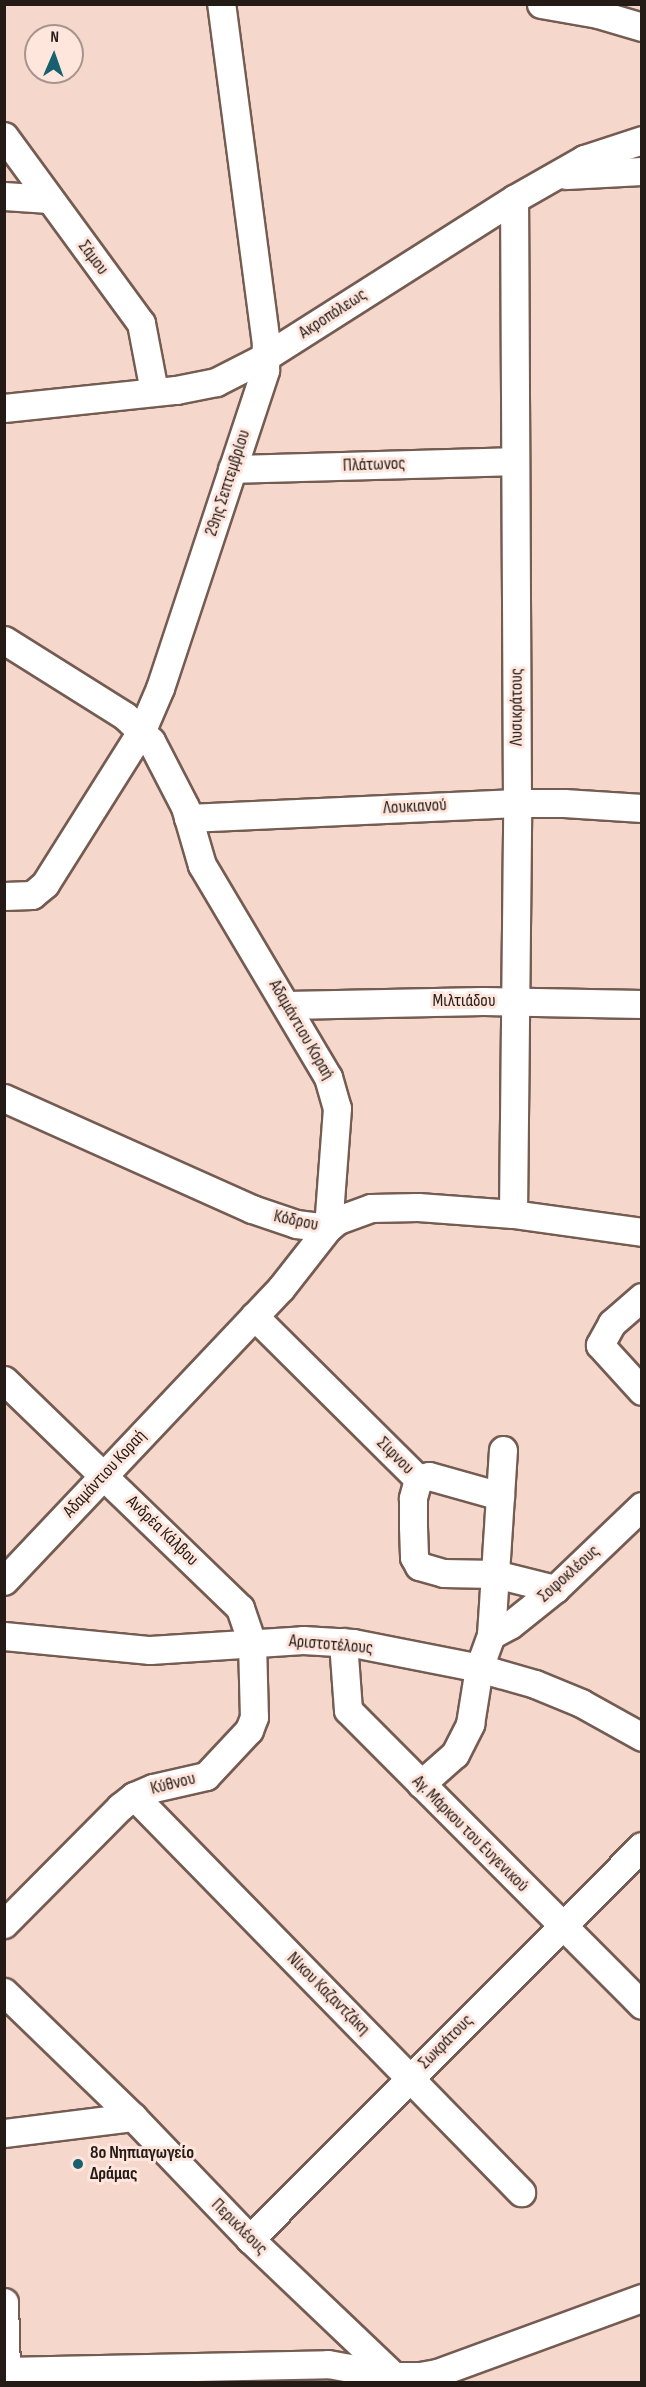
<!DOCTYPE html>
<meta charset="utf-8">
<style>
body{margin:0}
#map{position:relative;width:646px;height:2387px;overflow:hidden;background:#f5d7cc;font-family:"Sofia Sans Condensed",sans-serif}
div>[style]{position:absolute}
.roads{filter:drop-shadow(2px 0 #755c52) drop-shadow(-2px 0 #755c52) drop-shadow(0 2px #755c52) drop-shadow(0 -2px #755c52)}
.minor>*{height:27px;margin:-13.5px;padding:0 13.5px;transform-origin:13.5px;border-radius:13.5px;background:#fff}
.dots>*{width:16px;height:16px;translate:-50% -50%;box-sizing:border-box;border:3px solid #fee6dd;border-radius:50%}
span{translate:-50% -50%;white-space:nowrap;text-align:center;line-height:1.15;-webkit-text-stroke:6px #fee6dd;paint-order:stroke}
.street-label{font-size:18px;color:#241a16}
.poi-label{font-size:18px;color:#241a16;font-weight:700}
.left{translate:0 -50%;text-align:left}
.frame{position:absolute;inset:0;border:6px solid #241a16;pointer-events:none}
.north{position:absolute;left:24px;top:24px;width:60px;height:60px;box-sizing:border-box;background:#fee6dd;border:2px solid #a7948d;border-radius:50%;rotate:2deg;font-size:16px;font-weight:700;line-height:24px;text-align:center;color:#241a16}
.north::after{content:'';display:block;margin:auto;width:21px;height:27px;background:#17606f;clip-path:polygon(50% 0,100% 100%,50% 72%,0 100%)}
</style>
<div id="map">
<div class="roads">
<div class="minor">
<div style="left:541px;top:4px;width:58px;rotate:10deg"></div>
<div style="left:598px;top:14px;width:46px;rotate:16.5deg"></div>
<div style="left:4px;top:136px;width:232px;rotate:53.8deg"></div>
<div style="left:141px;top:323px;width:69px;rotate:79.2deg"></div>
<div style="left:566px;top:175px;width:76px;rotate:-3deg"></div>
<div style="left:4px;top:196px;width:45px;rotate:3.8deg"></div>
<div style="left:4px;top:408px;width:173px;rotate:-6deg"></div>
<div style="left:176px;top:390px;width:41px;rotate:-11.3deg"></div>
<div style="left:216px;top:382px;width:55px;rotate:-27deg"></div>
<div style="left:265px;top:357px;width:295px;rotate:-32.4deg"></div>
<div style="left:514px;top:199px;width:81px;rotate:-29.7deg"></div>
<div style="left:584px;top:159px;width:61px;rotate:-18.1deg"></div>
<div style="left:232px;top:469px;width:283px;rotate:-1.6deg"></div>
<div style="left:4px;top:640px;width:143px;rotate:32.1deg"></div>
<div style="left:125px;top:716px;width:36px;rotate:44deg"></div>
<div style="left:151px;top:741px;width:74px;rotate:62.7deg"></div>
<div style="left:185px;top:807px;width:60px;rotate:73.7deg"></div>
<div style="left:202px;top:865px;width:247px;rotate:59.3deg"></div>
<div style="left:328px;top:1077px;width:32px;rotate:74deg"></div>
<div style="left:337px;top:1108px;width:120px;rotate:94.3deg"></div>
<div style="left:328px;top:1228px;width:76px;rotate:128.1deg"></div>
<div style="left:281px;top:1288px;width:403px;rotate:133.4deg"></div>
<div style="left:188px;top:818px;width:329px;rotate:-2.6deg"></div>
<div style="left:517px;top:803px;width:47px"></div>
<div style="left:564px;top:803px;width:78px;rotate:3.7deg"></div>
<div style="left:4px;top:896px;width:28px;rotate:-2deg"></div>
<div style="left:32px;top:895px;width:17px;rotate:-40deg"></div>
<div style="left:45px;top:884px;width:182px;rotate:-57.8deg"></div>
<div style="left:142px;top:730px;width:46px;rotate:-66.8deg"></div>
<div style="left:160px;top:688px;width:335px;rotate:-71.7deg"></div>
<div style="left:265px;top:370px;width:26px;rotate:-88deg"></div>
<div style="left:266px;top:344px;width:343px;rotate:-97.5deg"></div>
<div style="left:287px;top:1005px;width:196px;rotate:-1.2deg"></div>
<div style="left:483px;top:1001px;width:159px;rotate:1.1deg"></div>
<div style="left:4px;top:1098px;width:272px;rotate:24.1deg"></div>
<div style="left:252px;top:1209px;width:46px;rotate:18.8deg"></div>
<div style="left:296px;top:1224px;width:32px;rotate:7deg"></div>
<div style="left:328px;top:1228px;width:13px;rotate:-39deg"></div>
<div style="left:338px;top:1220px;width:35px;rotate:-20deg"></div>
<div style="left:371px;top:1208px;width:47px;rotate:-1.2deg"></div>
<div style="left:418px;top:1207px;width:95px;rotate:4.2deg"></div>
<div style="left:513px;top:1214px;width:130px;rotate:7.9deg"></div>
<div style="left:513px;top:1214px;width:411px;rotate:-89.4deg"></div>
<div style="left:517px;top:803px;width:604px;rotate:-90.28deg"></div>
<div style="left:642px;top:1297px;width:40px;rotate:139deg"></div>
<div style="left:612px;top:1323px;width:25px;rotate:119deg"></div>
<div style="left:600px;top:1345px;width:62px;rotate:47.6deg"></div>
<div style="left:254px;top:1316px;width:231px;rotate:44.8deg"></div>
<div style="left:418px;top:1479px;width:20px;rotate:105deg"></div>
<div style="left:413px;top:1498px;width:29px;rotate:90deg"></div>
<div style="left:413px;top:1527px;width:30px;rotate:88deg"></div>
<div style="left:414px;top:1557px;width:10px;rotate:61deg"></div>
<div style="left:419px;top:1566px;width:25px;rotate:16deg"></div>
<div style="left:443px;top:1573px;width:52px;rotate:1.1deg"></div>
<div style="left:495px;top:1574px;width:62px;rotate:14deg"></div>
<div style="left:4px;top:1380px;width:328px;rotate:44deg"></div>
<div style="left:240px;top:1608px;width:36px;rotate:71deg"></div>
<div style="left:252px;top:1642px;width:75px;rotate:88.5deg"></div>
<div style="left:254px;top:1717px;width:14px;rotate:111deg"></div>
<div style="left:249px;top:1730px;width:63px;rotate:133.1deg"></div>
<div style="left:206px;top:1776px;width:54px;rotate:167.2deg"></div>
<div style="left:153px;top:1788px;width:21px;rotate:157deg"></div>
<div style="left:134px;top:1796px;width:18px;rotate:142deg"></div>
<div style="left:120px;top:1807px;width:165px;rotate:134.8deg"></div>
<div style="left:418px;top:1479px;width:11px;rotate:-15deg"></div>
<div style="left:429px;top:1476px;width:74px;rotate:15.7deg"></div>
<div style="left:500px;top:1496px;width:46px;rotate:-86.3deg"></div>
<div style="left:491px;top:1635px;width:21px;rotate:-28deg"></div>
<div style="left:510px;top:1625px;width:58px;rotate:-38.7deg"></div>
<div style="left:555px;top:1589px;width:120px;rotate:-43.7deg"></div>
<div style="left:4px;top:1636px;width:147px;rotate:5.5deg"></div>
<div style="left:150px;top:1650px;width:153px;rotate:-3.7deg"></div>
<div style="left:303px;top:1640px;width:50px;rotate:3.4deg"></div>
<div style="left:353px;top:1643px;width:128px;rotate:11.2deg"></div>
<div style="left:479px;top:1668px;width:58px;rotate:15.9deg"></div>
<div style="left:535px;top:1684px;width:50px;rotate:22.4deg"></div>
<div style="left:581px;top:1703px;width:70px;rotate:29.1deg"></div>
<div style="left:343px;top:1642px;width:68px;rotate:85.8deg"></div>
<div style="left:348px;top:1710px;width:416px;rotate:45.1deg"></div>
<div style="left:421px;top:1784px;width:45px;rotate:-41.4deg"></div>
<div style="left:455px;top:1754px;width:34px;rotate:-63deg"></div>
<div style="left:470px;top:1724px;width:57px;rotate:-80.9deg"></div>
<div style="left:479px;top:1668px;width:35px;rotate:-70deg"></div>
<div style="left:491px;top:1635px;width:139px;rotate:-86.3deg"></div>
<div style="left:134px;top:1796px;width:554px;rotate:45.66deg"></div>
<div style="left:4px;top:1992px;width:180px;rotate:44.1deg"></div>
<div style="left:133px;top:2117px;width:169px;rotate:46.2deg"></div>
<div style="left:250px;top:2239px;width:196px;rotate:43.6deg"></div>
<div style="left:4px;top:2133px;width:130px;rotate:-7.1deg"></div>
<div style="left:250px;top:2239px;width:555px;rotate:-45.07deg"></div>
<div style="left:4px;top:2302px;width:69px;rotate:88.3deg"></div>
<div style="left:4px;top:2371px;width:324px;rotate:-1.2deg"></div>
<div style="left:328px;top:2364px;width:67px;rotate:10.3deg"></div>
<div style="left:394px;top:2376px;width:26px"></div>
<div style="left:420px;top:2376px;width:17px;rotate:-10deg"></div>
<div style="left:437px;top:2373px;width:218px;rotate:-20.1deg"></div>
</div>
</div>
<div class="dots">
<div style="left:78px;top:2164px;background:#17606f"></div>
</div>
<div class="street-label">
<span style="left:93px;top:258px;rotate:53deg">Σάμου</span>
<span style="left:333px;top:314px;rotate:-33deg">Ακροπόλεως</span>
<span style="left:374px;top:465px;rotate:-2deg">Πλάτωνος</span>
<span style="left:228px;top:483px;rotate:-72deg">29ης Σεπτεμβρίου</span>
<span style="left:517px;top:707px;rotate:-90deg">Λυσικράτους</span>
<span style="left:415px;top:807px;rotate:-3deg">Λουκιανού</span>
<span style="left:464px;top:1001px">Μιλτιάδου</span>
<span style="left:301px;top:1030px;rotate:60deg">Αδαμάντιου Κοραή</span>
<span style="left:296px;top:1221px;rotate:12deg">Κόδρου</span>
<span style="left:395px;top:1456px;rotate:45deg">Σίφνου</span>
<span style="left:105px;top:1474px;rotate:-47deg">Αδαμάντιου Κοραή</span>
<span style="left:162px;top:1531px;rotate:44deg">Ανδρέα Κάλβου</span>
<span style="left:569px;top:1574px;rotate:-42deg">Σοφοκλέους</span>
<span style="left:331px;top:1645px;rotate:5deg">Αριστοτέλους</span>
<span style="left:173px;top:1784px;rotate:-14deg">Κύθνου</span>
<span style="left:470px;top:1834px;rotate:45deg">Αγ. Μάρκου του Ευγενικού</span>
<span style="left:328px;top:1994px;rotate:45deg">Νίκου Καζαντζάκη</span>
<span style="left:446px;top:2042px;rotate:-45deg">Σωκράτους</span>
<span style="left:239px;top:2227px;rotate:45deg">Περικλέους</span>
</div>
<div class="poi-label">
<span class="left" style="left:90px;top:2164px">8ο Νηπιαγωγείο<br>Δράμας</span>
</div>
<div class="frame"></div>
<div class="north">N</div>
</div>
